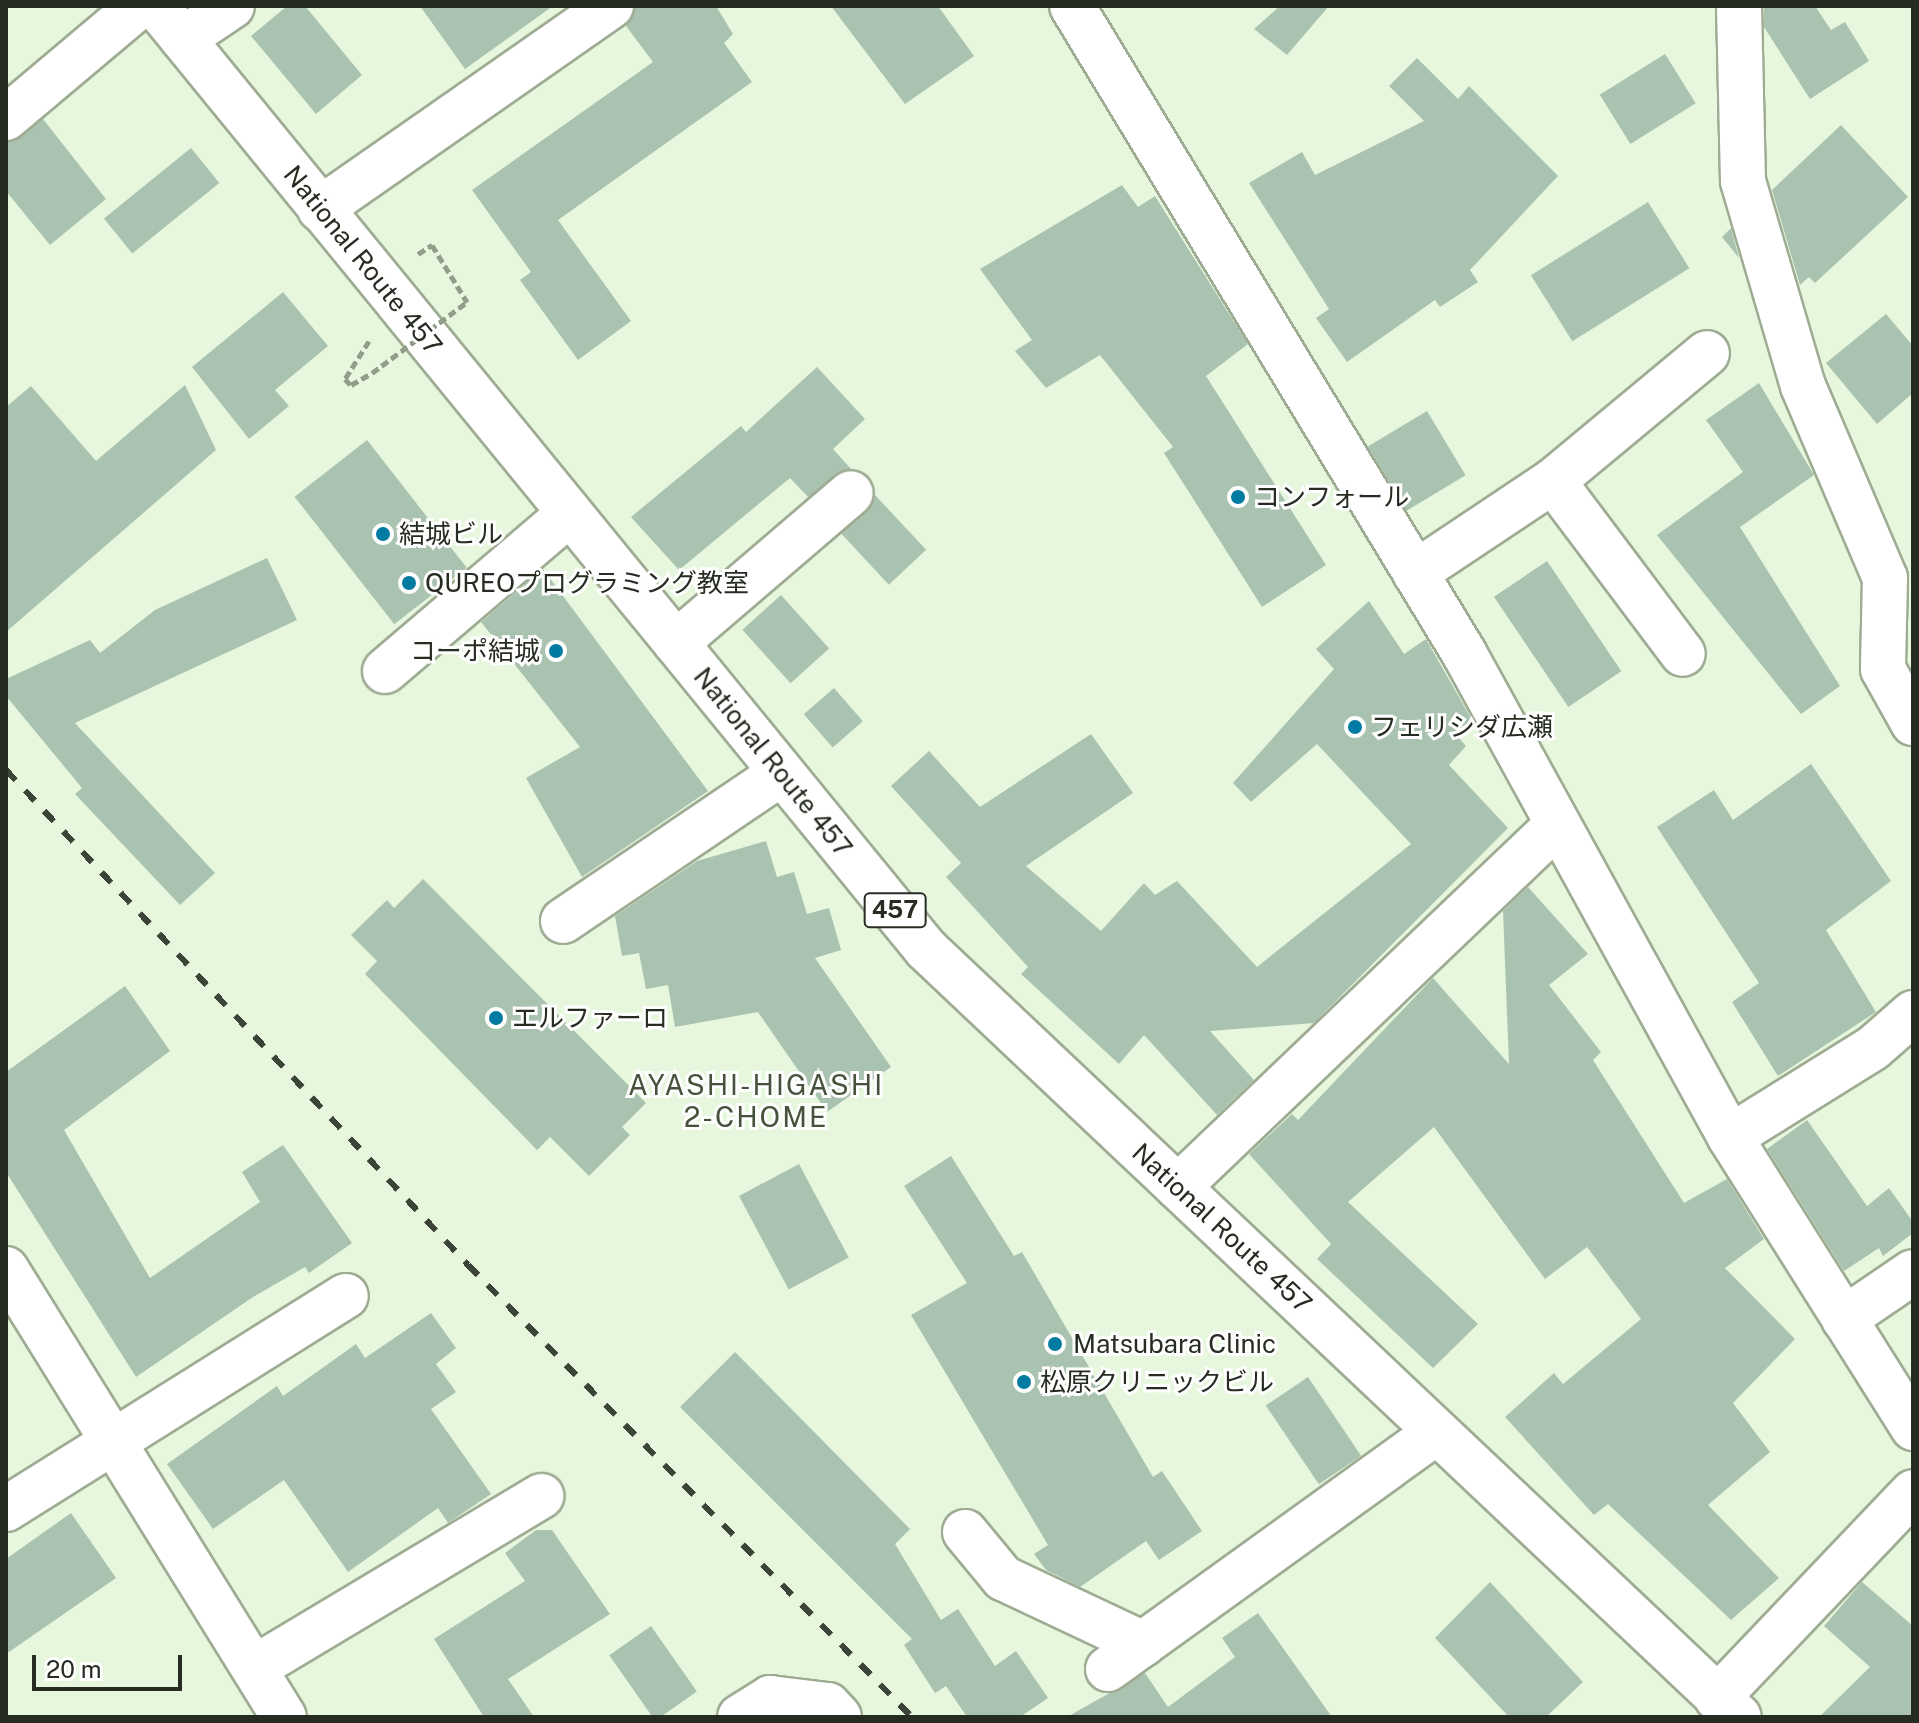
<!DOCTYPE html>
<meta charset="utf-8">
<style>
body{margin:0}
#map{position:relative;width:1919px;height:1723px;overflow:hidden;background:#e7f7dd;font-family:"Public Sans","Noto Sans JP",sans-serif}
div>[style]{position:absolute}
.building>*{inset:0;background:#aac3b0;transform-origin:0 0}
.path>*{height:5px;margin-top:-2.5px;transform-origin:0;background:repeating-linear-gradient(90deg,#919c89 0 8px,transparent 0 12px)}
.roads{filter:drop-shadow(2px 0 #9eac93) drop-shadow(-2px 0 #9eac93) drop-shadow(0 2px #9eac93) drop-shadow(0 -2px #9eac93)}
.minor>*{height:44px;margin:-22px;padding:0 22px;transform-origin:22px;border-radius:22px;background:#fff}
.highway>*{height:44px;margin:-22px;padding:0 22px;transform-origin:22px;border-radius:22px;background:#fff}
.rail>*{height:6px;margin-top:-3px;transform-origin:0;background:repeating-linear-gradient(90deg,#3c4337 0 14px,transparent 0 28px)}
.path-bridge>*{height:5px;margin-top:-2.5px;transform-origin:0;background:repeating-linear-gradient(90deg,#919c89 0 8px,transparent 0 12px)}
.dots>*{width:22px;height:22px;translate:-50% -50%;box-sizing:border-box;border:4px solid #fefefe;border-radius:50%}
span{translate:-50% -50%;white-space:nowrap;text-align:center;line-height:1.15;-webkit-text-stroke:6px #fefefe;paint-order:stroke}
.shield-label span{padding:2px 6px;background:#fefefe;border:2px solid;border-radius:6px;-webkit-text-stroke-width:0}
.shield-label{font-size:24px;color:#262c22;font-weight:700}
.street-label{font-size:26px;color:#262c22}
.poi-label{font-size:26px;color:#262c22}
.left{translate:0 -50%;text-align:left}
.right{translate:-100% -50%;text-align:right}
.neighbourhood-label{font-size:28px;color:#46523c;letter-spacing:2px}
.frame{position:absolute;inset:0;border:8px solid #262c22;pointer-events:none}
.scale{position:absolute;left:32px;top:1655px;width:150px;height:36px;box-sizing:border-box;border:4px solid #262c22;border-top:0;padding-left:10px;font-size:24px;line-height:28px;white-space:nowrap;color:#262c22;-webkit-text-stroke:6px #fefefe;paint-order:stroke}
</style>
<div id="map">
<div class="building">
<div style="clip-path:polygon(287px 6px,305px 6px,362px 75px,316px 114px,251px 36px)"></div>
<div style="clip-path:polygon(420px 6px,553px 6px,465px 69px)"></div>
<div style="clip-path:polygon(636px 6px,716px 6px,733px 34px,724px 43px,752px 82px,558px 220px,631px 321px,578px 360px,520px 280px,531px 272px,472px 190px,653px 62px,626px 26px)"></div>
<div style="clip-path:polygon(831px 6px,938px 6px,974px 56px,905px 104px)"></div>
<div style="clip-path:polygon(1280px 6px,1329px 6px,1287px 55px,1254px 29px)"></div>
<div style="clip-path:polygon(1764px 6px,1815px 6px,1831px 30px,1845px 22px,1869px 61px,1810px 99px,1764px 27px)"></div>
<div style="left:1665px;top:54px;width:58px;height:77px;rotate:58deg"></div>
<div style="clip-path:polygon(1417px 58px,1458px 99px,1469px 86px,1558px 176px,1470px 270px,1478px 282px,1440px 307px,1435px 300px,1347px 362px,1316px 318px,1329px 309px,1249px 183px,1302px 152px,1315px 175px,1424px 121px,1389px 86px)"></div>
<div style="clip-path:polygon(43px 119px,106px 199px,50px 245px,6px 191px,6px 142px)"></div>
<div style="clip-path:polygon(1841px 125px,1908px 197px,1815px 283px,1809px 277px,1800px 285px,1772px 190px)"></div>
<div style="left:191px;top:148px;width:45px;height:112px;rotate:51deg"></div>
<div style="clip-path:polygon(1122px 185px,1138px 207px,1155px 196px,1248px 344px,1206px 376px,1326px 565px,1262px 607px,1164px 453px,1173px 447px,1100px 355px,1046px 388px,1015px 351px,1032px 340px,980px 269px)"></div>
<div style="left:1648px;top:202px;width:78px;height:138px;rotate:58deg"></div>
<div style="clip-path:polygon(1731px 228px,1739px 258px,1722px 237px)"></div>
<div style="clip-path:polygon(283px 292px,328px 346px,275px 390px,289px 406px,249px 439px,192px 367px)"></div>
<div style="clip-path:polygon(1886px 314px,1913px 346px,1913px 393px,1877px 424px,1826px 363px)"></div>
<div style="clip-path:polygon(817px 367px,865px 419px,833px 449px,851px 469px,808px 497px,790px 478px,679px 570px,631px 517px,741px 426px,746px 432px)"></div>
<div style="clip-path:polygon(1759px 383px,1814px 475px,1740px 527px,1840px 686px,1801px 714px,1657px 535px,1743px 472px,1706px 420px)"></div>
<div style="clip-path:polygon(185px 385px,216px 450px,6px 632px,6px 407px,31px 386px,96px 461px)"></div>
<div style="left:1427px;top:411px;width:75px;height:69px;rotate:59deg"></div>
<div style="left:367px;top:440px;width:162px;height:92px;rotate:52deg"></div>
<div style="left:875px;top:495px;width:75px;height:51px;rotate:47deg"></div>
<div style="clip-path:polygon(267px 558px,297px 620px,75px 723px,215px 873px,180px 905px,75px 794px,82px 788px,6px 696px,6px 679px,90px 640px,100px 653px,155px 610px)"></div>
<div style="left:1547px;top:561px;width:133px;height:64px;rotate:56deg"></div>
<div style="clip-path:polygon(543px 569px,708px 791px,582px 877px,526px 778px,580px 747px,481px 622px)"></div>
<div style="left:781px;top:595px;width:72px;height:52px;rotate:48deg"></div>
<div style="clip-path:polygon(1369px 601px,1404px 654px,1426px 639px,1472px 720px,1454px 732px,1466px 746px,1449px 765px,1508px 828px,1314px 1023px,1210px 1031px,1254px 1080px,1217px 1115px,1144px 1035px,1119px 1064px,1021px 974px,1028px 967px,946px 877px,961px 863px,891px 786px,929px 751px,980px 807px,1091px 734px,1133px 793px,1026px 866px,1101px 931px,1144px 883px,1155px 895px,1177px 881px,1257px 967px,1411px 844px,1317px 744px,1251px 802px,1233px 783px,1334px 669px,1316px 649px)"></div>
<div style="left:834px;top:688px;width:44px;height:40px;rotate:49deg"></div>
<div style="clip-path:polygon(1811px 764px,1891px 881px,1826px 930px,1876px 1012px,1778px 1076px,1732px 1002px,1759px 983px,1657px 827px,1714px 790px,1733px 820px)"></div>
<div style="clip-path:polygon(766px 841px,777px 877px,794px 872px,807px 914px,829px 908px,841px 950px,815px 958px,891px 1067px,827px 1112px,758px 1012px,675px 1027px,668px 985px,646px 989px,639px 953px,622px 956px,615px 916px,697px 861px)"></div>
<div style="clip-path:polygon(423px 879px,646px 1103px,622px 1127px,630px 1135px,589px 1176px,550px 1137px,537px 1150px,365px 974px,377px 961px,351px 935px,387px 900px,394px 908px)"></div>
<div style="clip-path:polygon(1528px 887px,1588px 954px,1549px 985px,1601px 1052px,1593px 1060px,1684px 1203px,1727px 1179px,1764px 1239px,1725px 1268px,1795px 1339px,1733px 1403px,1770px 1452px,1708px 1505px,1779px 1578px,1731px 1620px,1608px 1504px,1594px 1515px,1505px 1417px,1554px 1373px,1563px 1384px,1641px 1319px,1587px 1247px,1545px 1279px,1434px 1127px,1348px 1202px,1478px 1324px,1433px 1368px,1317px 1259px,1331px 1244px,1249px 1154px,1292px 1114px,1298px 1120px,1433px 978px,1509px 1064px,1503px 911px)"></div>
<div style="clip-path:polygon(125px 986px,170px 1051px,64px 1130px,150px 1278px,260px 1202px,242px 1172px,283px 1145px,352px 1243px,309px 1273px,305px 1267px,253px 1297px,136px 1377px,6px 1172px,6px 1072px)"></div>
<div style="clip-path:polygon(1807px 1120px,1867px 1206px,1889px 1188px,1913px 1222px,1913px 1233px,1883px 1256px,1879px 1248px,1844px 1271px,1767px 1149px)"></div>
<div style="clip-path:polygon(951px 1156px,1014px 1256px,1022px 1252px,1153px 1477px,1162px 1471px,1202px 1531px,1159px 1560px,1146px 1541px,1080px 1587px,1046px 1570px,1034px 1554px,1048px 1545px,911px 1315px,967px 1283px,904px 1186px)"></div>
<div style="left:799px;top:1164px;width:106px;height:68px;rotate:62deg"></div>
<div style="clip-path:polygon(431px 1313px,456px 1348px,436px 1364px,456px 1392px,431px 1409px,491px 1494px,448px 1523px,438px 1508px,348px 1572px,284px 1480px,213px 1529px,167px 1464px,277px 1386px,283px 1396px,356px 1344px,365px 1358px)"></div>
<div style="clip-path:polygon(735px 1352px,910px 1529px,895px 1544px,941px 1620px,958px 1609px,995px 1666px,1016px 1651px,1048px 1698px,1020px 1717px,967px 1717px,946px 1686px,935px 1693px,904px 1645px,912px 1639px,680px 1407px)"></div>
<div style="left:1308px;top:1377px;width:95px;height:51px;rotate:56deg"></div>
<div style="clip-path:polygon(71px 1513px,116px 1578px,6px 1654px,6px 1559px)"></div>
<div style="clip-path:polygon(536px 1530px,552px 1530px,610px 1614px,508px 1679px,534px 1717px,484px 1717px,434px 1639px,525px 1581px,505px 1553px)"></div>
<div style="clip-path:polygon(1490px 1582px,1583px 1682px,1546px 1717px,1509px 1717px,1435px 1638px)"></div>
<div style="clip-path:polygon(1862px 1582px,1913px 1626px,1913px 1717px,1819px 1717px,1870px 1667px,1824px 1626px)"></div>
<div style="clip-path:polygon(1258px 1613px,1332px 1717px,1067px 1717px,1145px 1673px,1168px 1707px,1235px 1657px,1222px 1638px)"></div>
<div style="left:651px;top:1626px;width:80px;height:51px;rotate:55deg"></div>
</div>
<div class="path">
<div style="left:418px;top:254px;width:17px;rotate:-33deg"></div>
<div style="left:432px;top:245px;width:67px;rotate:58.4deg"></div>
<div style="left:369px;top:341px;width:45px;rotate:122.3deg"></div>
<div style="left:345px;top:379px;width:8px;rotate:45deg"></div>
<div style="left:351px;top:385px;width:24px;rotate:-30deg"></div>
</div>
<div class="roads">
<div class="minor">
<div style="left:1072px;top:6px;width:756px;rotate:58.79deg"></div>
<div style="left:1464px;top:653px;width:552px;rotate:61.21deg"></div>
<div style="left:1730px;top:1137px;width:344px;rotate:57.8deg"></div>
<div style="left:1739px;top:6px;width:175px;rotate:88.7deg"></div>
<div style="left:1743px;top:181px;width:214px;rotate:73.7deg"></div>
<div style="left:1803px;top:386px;width:209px;rotate:66.9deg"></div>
<div style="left:1885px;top:578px;width:91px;rotate:91.3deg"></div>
<div style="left:1883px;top:669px;width:62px;rotate:60.9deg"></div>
<div style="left:183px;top:39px;width:59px;rotate:-34deg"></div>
<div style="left:6px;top:118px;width:174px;rotate:-40.1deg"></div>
<div style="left:320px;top:209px;width:355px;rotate:-34.9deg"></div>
<div style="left:1553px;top:481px;width:216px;rotate:53.1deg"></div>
<div style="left:1415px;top:573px;width:166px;rotate:-33.7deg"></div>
<div style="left:1553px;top:481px;width:200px;rotate:-39.7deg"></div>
<div style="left:676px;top:643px;width:230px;rotate:-40.6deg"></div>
<div style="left:385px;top:671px;width:243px;rotate:-40.5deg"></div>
<div style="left:563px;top:921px;width:264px;rotate:-34.1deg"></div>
<div style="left:1730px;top:1137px;width:168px;rotate:-31.9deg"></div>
<div style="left:1873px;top:1048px;width:53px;rotate:-41.2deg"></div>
<div style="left:1178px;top:1187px;width:524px;rotate:-43.69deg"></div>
<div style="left:6px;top:1269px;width:527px;rotate:58.18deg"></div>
<div style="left:1844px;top:1319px;width:83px;rotate:-34.3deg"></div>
<div style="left:6px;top:1509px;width:401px;rotate:-32.1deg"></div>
<div style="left:965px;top:1532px;width:60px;rotate:50.4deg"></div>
<div style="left:1003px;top:1578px;width:155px;rotate:25.2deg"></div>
<div style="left:254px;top:1668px;width:335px;rotate:-30.9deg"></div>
<div style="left:1108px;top:1669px;width:405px;rotate:-35.8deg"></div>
<div style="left:1717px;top:1698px;width:284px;rotate:-46.4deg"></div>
<div style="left:740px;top:1717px;width:36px;rotate:-32deg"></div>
<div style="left:770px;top:1698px;width:58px;rotate:6.9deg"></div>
<div style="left:828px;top:1705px;width:16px;rotate:47deg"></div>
</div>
<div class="highway">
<div style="left:156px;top:6px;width:1217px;rotate:50.77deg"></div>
<div style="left:926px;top:949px;width:1118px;rotate:43.37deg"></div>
</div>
</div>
<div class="rail">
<div style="left:6px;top:770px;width:677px;rotate:46.97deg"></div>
<div style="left:468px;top:1265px;width:634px;rotate:45.51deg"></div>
</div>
<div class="path-bridge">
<div style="left:372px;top:373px;width:119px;rotate:-36.8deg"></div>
</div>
<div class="dots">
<div style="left:1238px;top:497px;background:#027ba2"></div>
<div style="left:383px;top:534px;background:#027ba2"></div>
<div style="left:409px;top:583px;background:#027ba2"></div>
<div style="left:556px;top:651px;background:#027ba2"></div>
<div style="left:1355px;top:727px;background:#027ba2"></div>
<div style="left:496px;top:1018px;background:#027ba2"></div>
<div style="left:1055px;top:1344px;background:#027ba2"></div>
<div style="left:1024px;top:1382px;background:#027ba2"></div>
</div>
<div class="shield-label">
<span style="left:895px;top:910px">457</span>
</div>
<div class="street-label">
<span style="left:363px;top:260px;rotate:51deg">National Route 457</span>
<span style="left:773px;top:762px;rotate:51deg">National Route 457</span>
<span style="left:1222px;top:1228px;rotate:43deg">National Route 457</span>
</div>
<div class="poi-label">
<span class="left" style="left:1254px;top:497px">コンフォール</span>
<span class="left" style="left:399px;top:534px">結城ビル</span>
<span class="left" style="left:425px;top:583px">QUREOプログラミング教室</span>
<span class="right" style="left:540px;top:651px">コーポ結城</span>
<span class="left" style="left:1371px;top:727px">フェリシダ広瀬</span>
<span class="left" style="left:512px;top:1018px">エルファーロ</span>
<span class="left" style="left:1073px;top:1344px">Matsubara Clinic</span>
<span class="left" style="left:1040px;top:1382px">松原クリニックビル</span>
</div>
<div class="neighbourhood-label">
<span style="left:756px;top:1101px">AYASHI-HIGASHI<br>2-CHOME</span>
</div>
<div class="frame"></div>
<div class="scale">20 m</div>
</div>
